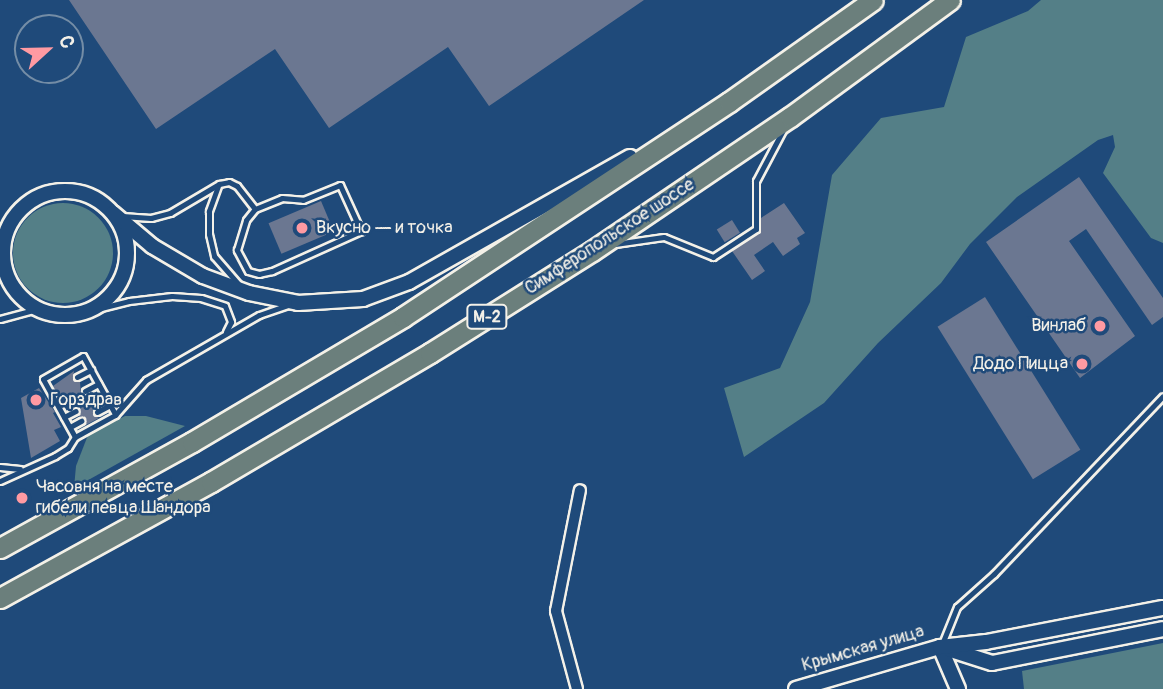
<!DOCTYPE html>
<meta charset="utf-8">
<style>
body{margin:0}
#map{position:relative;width:1163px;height:689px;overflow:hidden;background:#1f4a7a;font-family:Pangolin,sans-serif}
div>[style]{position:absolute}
.green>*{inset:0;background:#547f87}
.round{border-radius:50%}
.building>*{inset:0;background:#6b7791;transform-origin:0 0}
.roads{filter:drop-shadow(2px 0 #f4f1e8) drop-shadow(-2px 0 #f4f1e8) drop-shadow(0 2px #f4f1e8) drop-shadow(0 -2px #f4f1e8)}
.service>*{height:5px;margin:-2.5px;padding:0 2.5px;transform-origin:2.5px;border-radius:2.5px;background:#1f4a7a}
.minor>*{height:10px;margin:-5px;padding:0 5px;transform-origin:5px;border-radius:5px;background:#1f4a7a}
.tertiary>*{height:14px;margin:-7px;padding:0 7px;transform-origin:7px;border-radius:7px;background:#1f4a7a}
.tertiary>.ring{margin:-7px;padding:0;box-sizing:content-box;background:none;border:14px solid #1f4a7a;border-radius:50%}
.motorway>*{height:19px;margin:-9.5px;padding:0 9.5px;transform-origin:9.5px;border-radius:9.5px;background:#6b7f7c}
.dots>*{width:19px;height:19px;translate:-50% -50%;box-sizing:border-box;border:4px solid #1f4a7a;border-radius:50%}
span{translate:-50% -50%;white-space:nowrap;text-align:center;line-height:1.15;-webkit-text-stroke:5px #1f4a7a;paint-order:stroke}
.shield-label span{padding:2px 5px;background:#1f4a7a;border:2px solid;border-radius:5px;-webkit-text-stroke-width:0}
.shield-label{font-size:16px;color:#f4f1e8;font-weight:700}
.poi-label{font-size:18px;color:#f4f1e8}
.left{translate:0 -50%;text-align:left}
.right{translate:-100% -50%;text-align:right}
.street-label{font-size:18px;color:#f4f1e8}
.north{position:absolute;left:14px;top:14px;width:70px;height:70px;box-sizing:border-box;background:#1f4a7a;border:2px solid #748da6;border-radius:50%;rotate:68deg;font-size:19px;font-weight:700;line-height:28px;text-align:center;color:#f4f1e8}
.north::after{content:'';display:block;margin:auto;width:24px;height:32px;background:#ff9aa2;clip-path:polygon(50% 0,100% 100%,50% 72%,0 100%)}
</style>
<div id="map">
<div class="green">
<div style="clip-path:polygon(1041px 0,1163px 0,1163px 243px,1151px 238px,1103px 173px,1115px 147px,1113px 135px,1098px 140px,1017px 197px,970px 244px,941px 283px,878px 343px,824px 403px,744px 457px,724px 388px,780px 368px,810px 302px,832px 175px,881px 118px,944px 107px,966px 37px,1028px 11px)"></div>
<div class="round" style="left:13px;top:203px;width:100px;height:100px"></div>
<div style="clip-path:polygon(125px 416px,146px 416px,185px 426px,74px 488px,76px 466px,88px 435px)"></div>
<div style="clip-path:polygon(1163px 643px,1163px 689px,1024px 689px,1022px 671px)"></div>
</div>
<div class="building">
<div style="clip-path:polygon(69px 0,644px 0,489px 106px,448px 47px,329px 128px,275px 49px,156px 129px)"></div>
<div style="clip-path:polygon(1079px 177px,1163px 298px,1163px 317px,1152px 325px,1086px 229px,1069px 241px,1135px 336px,1080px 378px,986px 242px)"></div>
<div style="left:321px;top:201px;width:33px;height:57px;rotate:67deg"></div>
<div style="clip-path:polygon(784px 203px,805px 233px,797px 238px,800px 244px,783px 256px,773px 242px,754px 255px,765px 271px,752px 280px,732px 251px,759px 233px,761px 218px)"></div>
<div style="left:732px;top:220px;width:15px;height:18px;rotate:58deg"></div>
<div style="left:985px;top:297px;width:180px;height:56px;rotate:58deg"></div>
<div style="clip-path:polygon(74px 371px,73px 380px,80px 382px,81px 394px,88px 397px,87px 405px,93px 407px,93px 415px,99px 418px,84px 426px,85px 418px,79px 416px,80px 408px,72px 403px,64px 407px,53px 386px)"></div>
<div style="clip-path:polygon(39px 388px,55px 412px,53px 413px,61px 427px,54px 430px,60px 441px,31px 458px,21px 398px)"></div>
</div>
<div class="roads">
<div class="service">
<div style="left:340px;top:185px;width:51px;rotate:65.5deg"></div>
<div style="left:361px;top:231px;width:98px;rotate:155.8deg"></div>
<div style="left:272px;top:271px;width:13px;rotate:167deg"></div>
<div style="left:259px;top:274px;width:11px;rotate:-165deg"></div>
<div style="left:248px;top:271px;width:24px;rotate:-118deg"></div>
<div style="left:237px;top:250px;width:31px;rotate:-73deg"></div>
<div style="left:246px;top:220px;width:14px;rotate:-51deg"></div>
<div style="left:255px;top:209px;width:29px;rotate:-22deg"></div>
<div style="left:282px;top:198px;width:21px;rotate:5deg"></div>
<div style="left:303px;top:200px;width:40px;rotate:-22deg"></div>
<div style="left:218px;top:186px;width:27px;rotate:110deg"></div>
<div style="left:209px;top:211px;width:23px;rotate:90deg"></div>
<div style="left:209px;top:234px;width:23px;rotate:77deg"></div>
<div style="left:214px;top:256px;width:37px;rotate:49deg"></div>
<div style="left:122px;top:216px;width:29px;rotate:4deg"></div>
<div style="left:151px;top:218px;width:20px;rotate:-15deg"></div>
<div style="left:170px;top:213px;width:57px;rotate:-30.6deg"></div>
<div style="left:219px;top:184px;width:10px;rotate:-11deg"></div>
<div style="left:229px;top:182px;width:9px;rotate:27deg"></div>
<div style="left:237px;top:186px;width:29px;rotate:52deg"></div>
<div style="left:615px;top:244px;width:49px;rotate:-8.1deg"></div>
<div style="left:664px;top:237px;width:53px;rotate:22.2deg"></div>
<div style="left:713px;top:257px;width:51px;rotate:-33.1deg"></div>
<div style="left:756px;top:229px;width:48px;rotate:-90deg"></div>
<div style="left:756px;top:181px;width:58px;rotate:-62.1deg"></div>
<div style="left:85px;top:312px;width:45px;rotate:-14deg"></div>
<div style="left:129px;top:301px;width:43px;rotate:-6.6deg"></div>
<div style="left:172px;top:296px;width:29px;rotate:4deg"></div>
<div style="left:201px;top:298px;width:25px;rotate:18deg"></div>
<div style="left:225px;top:306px;width:17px;rotate:69deg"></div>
<div style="left:231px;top:322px;width:11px;rotate:117deg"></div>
<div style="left:0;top:319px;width:38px;rotate:-15deg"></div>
<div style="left:77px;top:377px;width:16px;rotate:-27deg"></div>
<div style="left:85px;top:391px;width:15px;rotate:-28deg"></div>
<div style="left:91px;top:402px;width:15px;rotate:-28deg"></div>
<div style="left:97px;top:412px;width:15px;rotate:-28deg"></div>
<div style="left:64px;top:417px;width:13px;rotate:-27deg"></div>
<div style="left:70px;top:427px;width:13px;rotate:-29deg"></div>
<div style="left:75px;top:437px;width:66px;rotate:-118.9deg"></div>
<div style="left:43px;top:379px;width:46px;rotate:-29.9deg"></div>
<div style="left:83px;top:356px;width:66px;rotate:61.1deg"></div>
<div style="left:0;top:467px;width:20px;rotate:6deg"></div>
<div style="left:0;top:481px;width:60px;rotate:-24.4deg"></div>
<div style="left:55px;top:456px;width:15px;rotate:-32deg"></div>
<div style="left:68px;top:448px;width:13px;rotate:-58deg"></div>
<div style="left:75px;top:437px;width:46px;rotate:-28.8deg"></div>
<div style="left:115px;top:415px;width:47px;rotate:-48.5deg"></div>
<div style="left:146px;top:380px;width:130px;rotate:-29.9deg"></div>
<div style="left:259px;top:315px;width:31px;rotate:-19deg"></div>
<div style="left:942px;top:644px;width:40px;rotate:-68deg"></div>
<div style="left:957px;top:607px;width:50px;rotate:-41.7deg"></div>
<div style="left:994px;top:574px;width:245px;rotate:-46.5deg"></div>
</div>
<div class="minor">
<div style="left:577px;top:689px;width:81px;rotate:-105.1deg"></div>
<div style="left:556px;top:611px;width:123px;rotate:-78.8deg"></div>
</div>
<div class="tertiary">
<div class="ring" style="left:3px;top:191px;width:110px;height:110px"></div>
<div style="left:113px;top:213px;width:51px;rotate:40.2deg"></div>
<div style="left:152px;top:246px;width:59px;rotate:30.5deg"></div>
<div style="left:203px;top:276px;width:49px;rotate:20.3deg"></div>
<div style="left:249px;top:293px;width:50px;rotate:11.5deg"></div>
<div style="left:298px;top:303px;width:65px;rotate:-3.5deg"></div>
<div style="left:363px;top:299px;width:49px;rotate:-20.3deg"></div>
<div style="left:409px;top:282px;width:254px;rotate:-29.5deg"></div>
<div style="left:940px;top:647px;width:46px;rotate:66.8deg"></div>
<div style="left:948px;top:649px;width:46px;rotate:17.7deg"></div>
<div style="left:992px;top:663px;width:174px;rotate:-11.2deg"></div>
<div style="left:796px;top:689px;width:150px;rotate:-16.3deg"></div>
<div style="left:940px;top:647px;width:46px;rotate:-6.2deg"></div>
<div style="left:986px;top:642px;width:180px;rotate:-10.9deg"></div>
</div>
<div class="motorway">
<div style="left:0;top:548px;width:219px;rotate:-28.9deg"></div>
<div style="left:192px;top:442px;width:245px;rotate:-30.6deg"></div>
<div style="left:403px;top:317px;width:391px;rotate:-33.4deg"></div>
<div style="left:729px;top:102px;width:176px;rotate:-35.3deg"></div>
<div style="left:0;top:598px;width:241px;rotate:-28.8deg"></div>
<div style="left:211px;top:482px;width:254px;rotate:-30.5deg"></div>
<div style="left:430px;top:353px;width:191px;rotate:-32.2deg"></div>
<div style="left:592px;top:251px;width:239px;rotate:-34.1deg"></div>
<div style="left:790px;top:117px;width:198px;rotate:-36.2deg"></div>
</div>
</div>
<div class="dots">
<div style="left:302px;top:228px;background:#ff9aa2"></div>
<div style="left:1100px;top:326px;background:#ff9aa2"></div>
<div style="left:1082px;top:364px;background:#ff9aa2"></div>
<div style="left:36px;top:400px;background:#ff9aa2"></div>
<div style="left:22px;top:498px;background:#ff9aa2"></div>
</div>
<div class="shield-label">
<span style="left:487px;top:317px">М-2</span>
</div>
<div class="poi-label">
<span class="left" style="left:316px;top:228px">Вкусно — и точка</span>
<span class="right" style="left:1086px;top:326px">Винлаб</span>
<span class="right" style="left:1068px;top:364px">Додо Пицца</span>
<span class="left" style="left:50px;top:400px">Горздрав</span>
<span class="left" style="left:36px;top:498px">Часовня на месте<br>гибели певца Шандора</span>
</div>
<div class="street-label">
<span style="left:610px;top:237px;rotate:-33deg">Симферопольское шоссе</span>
<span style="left:863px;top:649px;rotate:-16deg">Крымская улица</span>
</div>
<div class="north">С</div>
</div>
